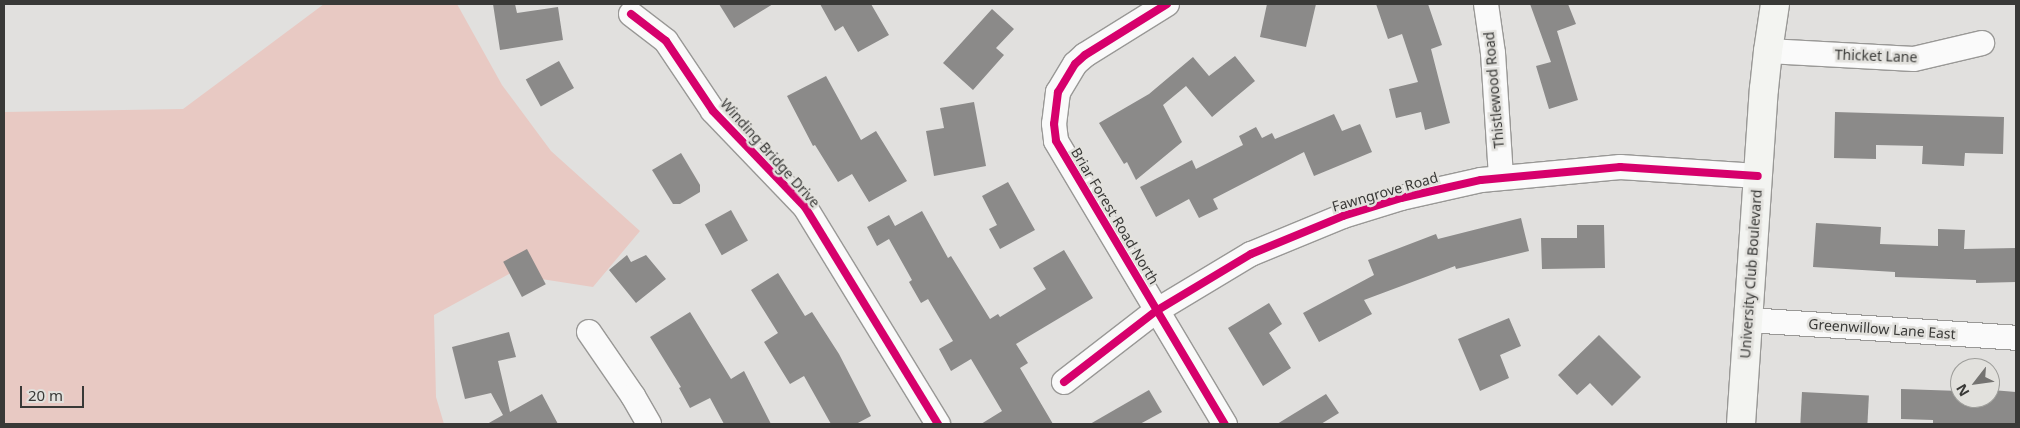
<!DOCTYPE html>
<style>
body{margin:0}
#map{position:relative;width:2020px;height:428px;overflow:hidden;background:#e1e0de;font-family:"Noto Sans",sans-serif}
div>[style]{position:absolute}
.green>*{inset:0;background:#e8c9c3}
.building>*{inset:0;background:#8b8a89;transform-origin:0 0}
.roads{filter:drop-shadow(1px 0 #999896) drop-shadow(-1px 0 #999896) drop-shadow(0 1px #999896) drop-shadow(0 -1px #999896)}
.street>*{height:24px;margin:-12px;padding:0 12px;transform-origin:12px;border-radius:12px;background:#fafafa}
.secondary>*{height:28px;margin:-14px;padding:0 14px;transform-origin:14px;border-radius:14px;background:#f3f4f1}
.cycleway>*{height:8px;margin:-4px;padding:0 4px;transform-origin:4px;border-radius:4px;background:#d6006c}
span{translate:-50% -50%;white-space:nowrap;text-align:center;line-height:1.15;-webkit-text-stroke:5px #e2e1dd;paint-order:stroke}
.street-label{font-size:14px;color:#393937}
.frame{position:absolute;inset:0;border:5px solid #393937;pointer-events:none}
.north{position:absolute;left:1950px;top:358px;width:50px;height:50px;box-sizing:border-box;background:#e2e1dd;border:1px solid #9e9e9b;border-radius:50%;rotate:240deg;font-size:14px;font-weight:700;line-height:20px;text-align:center;color:#393937}
.north::after{content:'';display:block;margin:auto;width:18px;height:22px;background:#747371;clip-path:polygon(50% 0,100% 100%,50% 72%,0 100%)}
.scale{position:absolute;left:20px;top:386px;width:64px;height:22px;box-sizing:border-box;border:2px solid #393937;border-top:0;padding-left:6px;font-size:15px;line-height:18px;white-space:nowrap;color:#393937;-webkit-text-stroke:4px #e2e1dd;paint-order:stroke}
</style>
<div id="map">
<div class="green">
<div style="clip-path:polygon(324px 4px,457px 4px,502px 85px,551px 151px,640px 231px,593px 287px,509px 274px,434px 315px,436px 397px,444px 424px,4px 424px,4px 112px,183px 109px)"></div>
</div>
<div class="building">
<div style="clip-path:polygon(493px 4px,515px 4px,517px 13px,558px 7px,563px 40px,500px 50px)"></div>
<div style="clip-path:polygon(719px 4px,773px 4px,734px 28px)"></div>
<div style="clip-path:polygon(820px 4px,871px 4px,889px 35px,858px 52px,843px 26px,835px 31px)"></div>
<div style="clip-path:polygon(1267px 4px,1316px 4px,1306px 47px,1260px 37px)"></div>
<div style="clip-path:polygon(1376px 4px,1428px 4px,1442px 45px,1431px 49px,1450px 123px,1425px 130px,1421px 112px,1396px 118px,1389px 89px,1418px 82px,1402px 34px,1388px 39px)"></div>
<div style="clip-path:polygon(1530px 4px,1568px 4px,1576px 24px,1557px 31px,1578px 100px,1549px 109px,1536px 66px,1551px 62px)"></div>
<div style="clip-path:polygon(992px 9px,1014px 29px,996px 48px,1004px 55px,973px 90px,943px 63px)"></div>
<div style="clip-path:polygon(1235px 56px,1255px 81px,1212px 117px,1186px 86px,1163px 105px,1182px 142px,1136px 180px,1127px 162px,1124px 164px,1099px 123px,1149px 94px,1193px 57px,1209px 76px)"></div>
<div style="left:559px;top:61px;width:31px;height:38px;rotate:61deg"></div>
<div style="clip-path:polygon(826px 76px,861px 140px,876px 131px,907px 181px,869px 202px,852px 174px,838px 182px,815px 145px,813px 146px,787px 96px)"></div>
<div style="clip-path:polygon(974px 102px,986px 166px,934px 176px,926px 131px,944px 128px,940px 108px)"></div>
<div style="clip-path:polygon(1835px 112px,2004px 117px,2003px 154px,1965px 153px,1964px 166px,1922px 164px,1923px 146px,1876px 145px,1876px 159px,1834px 158px)"></div>
<div style="clip-path:polygon(1334px 114px,1342px 131px,1360px 124px,1372px 152px,1314px 176px,1304px 152px,1213px 199px,1218px 209px,1199px 218px,1189px 199px,1156px 217px,1140px 187px,1192px 160px,1196px 169px,1243px 145px,1239px 136px,1256px 127px,1262px 138px,1272px 133px,1275px 139px)"></div>
<div style="clip-path:polygon(681px 153px,700px 185px,700px 192px,680px 204px,673px 204px,652px 170px)"></div>
<div style="clip-path:polygon(1008px 182px,1035px 230px,1000px 249px,989px 229px,997px 225px,982px 196px)"></div>
<div style="left:731px;top:210px;width:35px;height:30px;rotate:61deg"></div>
<div style="clip-path:polygon(922px 211px,948px 258px,951px 256px,990px 319px,998px 314px,1000px 317px,1046px 289px,1033px 268px,1064px 250px,1093px 298px,1016px 344px,1028px 363px,1020px 368px,1053px 424px,981px 424px,1002px 411px,971px 359px,951px 371px,939px 349px,953px 341px,928px 299px,921px 303px,909px 282px,912px 280px,889px 239px,877px 246px,867px 227px,889px 215px,895px 226px)"></div>
<div style="clip-path:polygon(1521px 218px,1529px 251px,1456px 269px,1455px 266px,1364px 300px,1372px 314px,1319px 342px,1303px 313px,1374px 275px,1368px 260px,1436px 234px,1438px 239px)"></div>
<div style="clip-path:polygon(1816px 223px,1881px 227px,1880px 244px,1938px 246px,1938px 229px,1965px 230px,1964px 249px,2016px 248px,2016px 282px,1976px 283px,1976px 280px,1895px 277px,1895px 272px,1813px 267px)"></div>
<div style="clip-path:polygon(1577px 225px,1604px 225px,1605px 268px,1542px 269px,1541px 238px,1577px 238px)"></div>
<div style="left:527px;top:249px;width:40px;height:27px;rotate:62deg"></div>
<div style="clip-path:polygon(627px 255px,631px 262px,646px 255px,666px 279px,636px 303px,609px 270px)"></div>
<div style="clip-path:polygon(778px 273px,805px 316px,812px 312px,839px 354px,871px 416px,856px 424px,831px 424px,804px 376px,790px 384px,764px 342px,778px 333px,751px 290px)"></div>
<div style="clip-path:polygon(1269px 303px,1282px 324px,1269px 333px,1291px 368px,1263px 386px,1228px 328px)"></div>
<div style="clip-path:polygon(690px 312px,731px 379px,744px 371px,771px 424px,724px 424px,710px 398px,690px 408px,679px 388px,681px 387px,650px 337px)"></div>
<div style="clip-path:polygon(1509px 318px,1521px 346px,1500px 355px,1509px 378px,1480px 391px,1458px 339px)"></div>
<div style="clip-path:polygon(509px 332px,516px 357px,498px 361px,510px 412px,542px 394px,558px 424px,487px 424px,503px 415px,491px 393px,465px 399px,452px 347px)"></div>
<div style="clip-path:polygon(1599px 335px,1641px 377px,1612px 406px,1590px 383px,1577px 395px,1558px 375px)"></div>
<div style="clip-path:polygon(1901px 389px,1960px 391px,1960px 398px,1992px 398px,1992px 390px,2016px 392px,2016px 424px,1933px 424px,1933px 420px,1901px 419px)"></div>
<div style="clip-path:polygon(1149px 390px,1162px 412px,1140px 424px,1090px 424px)"></div>
<div style="left:1802px;top:392px;width:67px;height:32px;rotate:3deg"></div>
<div style="clip-path:polygon(1326px 394px,1339px 413px,1321px 424px,1277px 424px)"></div>
</div>
<div class="roads">
<div class="street">
<div style="left:1167px;top:4px;width:97px;rotate:148.1deg"></div>
<div style="left:1085px;top:55px;width:13px;rotate:138deg"></div>
<div style="left:1075px;top:64px;width:33px;rotate:121deg"></div>
<div style="left:1058px;top:92px;width:32px;rotate:97deg"></div>
<div style="left:1054px;top:124px;width:17px;rotate:83deg"></div>
<div style="left:1056px;top:141px;width:330px;rotate:59.2deg"></div>
<div style="left:1486px;top:4px;width:49px;rotate:81.9deg"></div>
<div style="left:1493px;top:53px;width:124px;rotate:86.3deg"></div>
<div style="left:631px;top:14px;width:44px;rotate:37.6deg"></div>
<div style="left:666px;top:41px;width:84px;rotate:56.1deg"></div>
<div style="left:713px;top:111px;width:133px;rotate:46.2deg"></div>
<div style="left:805px;top:207px;width:255px;rotate:58.5deg"></div>
<div style="left:1768px;top:51px;width:146px;rotate:3.1deg"></div>
<div style="left:1914px;top:59px;width:70px;rotate:-13.2deg"></div>
<div style="left:1748px;top:320px;width:269px;rotate:3.8deg"></div>
<div style="left:589px;top:332px;width:78px;rotate:55.5deg"></div>
<div style="left:633px;top:396px;width:32px;rotate:60deg"></div>
<div style="left:1064px;top:382px;width:116px;rotate:-37.7deg"></div>
<div style="left:1156px;top:311px;width:111px;rotate:-31deg"></div>
<div style="left:1251px;top:254px;width:100px;rotate:-22.4deg"></div>
<div style="left:1343px;top:216px;width:61px;rotate:-17.2deg"></div>
<div style="left:1401px;top:198px;width:82px;rotate:-12.7deg"></div>
<div style="left:1481px;top:180px;width:140px;rotate:-5.3deg"></div>
<div style="left:1620px;top:167px;width:138px;rotate:3.7deg"></div>
</div>
<div class="secondary">
<div style="left:1741px;top:424px;width:336px;rotate:-86.1deg"></div>
<div style="left:1764px;top:89px;width:38px;rotate:-84deg"></div>
<div style="left:1768px;top:51px;width:48px;rotate:-81.5deg"></div>
</div>
</div>
<div class="cycleway">
<div style="left:1167px;top:4px;width:97px;rotate:148.1deg"></div>
<div style="left:1085px;top:55px;width:13px;rotate:138deg"></div>
<div style="left:1075px;top:64px;width:33px;rotate:121deg"></div>
<div style="left:1058px;top:92px;width:32px;rotate:97deg"></div>
<div style="left:1054px;top:124px;width:17px;rotate:83deg"></div>
<div style="left:1056px;top:141px;width:330px;rotate:59.2deg"></div>
<div style="left:631px;top:14px;width:44px;rotate:37.6deg"></div>
<div style="left:666px;top:41px;width:84px;rotate:56.1deg"></div>
<div style="left:713px;top:111px;width:133px;rotate:46.2deg"></div>
<div style="left:805px;top:207px;width:255px;rotate:58.5deg"></div>
<div style="left:1064px;top:382px;width:116px;rotate:-37.7deg"></div>
<div style="left:1156px;top:311px;width:111px;rotate:-31deg"></div>
<div style="left:1251px;top:254px;width:100px;rotate:-22.4deg"></div>
<div style="left:1343px;top:216px;width:61px;rotate:-17.2deg"></div>
<div style="left:1401px;top:198px;width:82px;rotate:-12.7deg"></div>
<div style="left:1481px;top:180px;width:140px;rotate:-5.3deg"></div>
<div style="left:1620px;top:167px;width:138px;rotate:3.7deg"></div>
</div>
<div class="street-label">
<span style="left:1876px;top:56px;rotate:2deg">Thicket Lane</span>
<span style="left:1494px;top:90px;rotate:-95deg">Thistlewood Road</span>
<span style="left:770px;top:153px;rotate:48deg">Winding Bridge Drive</span>
<span style="left:1385px;top:192px;rotate:-16deg">Fawngrove Road</span>
<span style="left:1115px;top:216px;rotate:59deg">Briar Forest Road North</span>
<span style="left:1751px;top:274px;rotate:-86deg">University Club Boulevard</span>
<span style="left:1882px;top:329px;rotate:4deg">Greenwillow Lane East</span>
</div>
<div class="frame"></div>
<div class="north">N</div>
<div class="scale">20 m</div>
</div>
